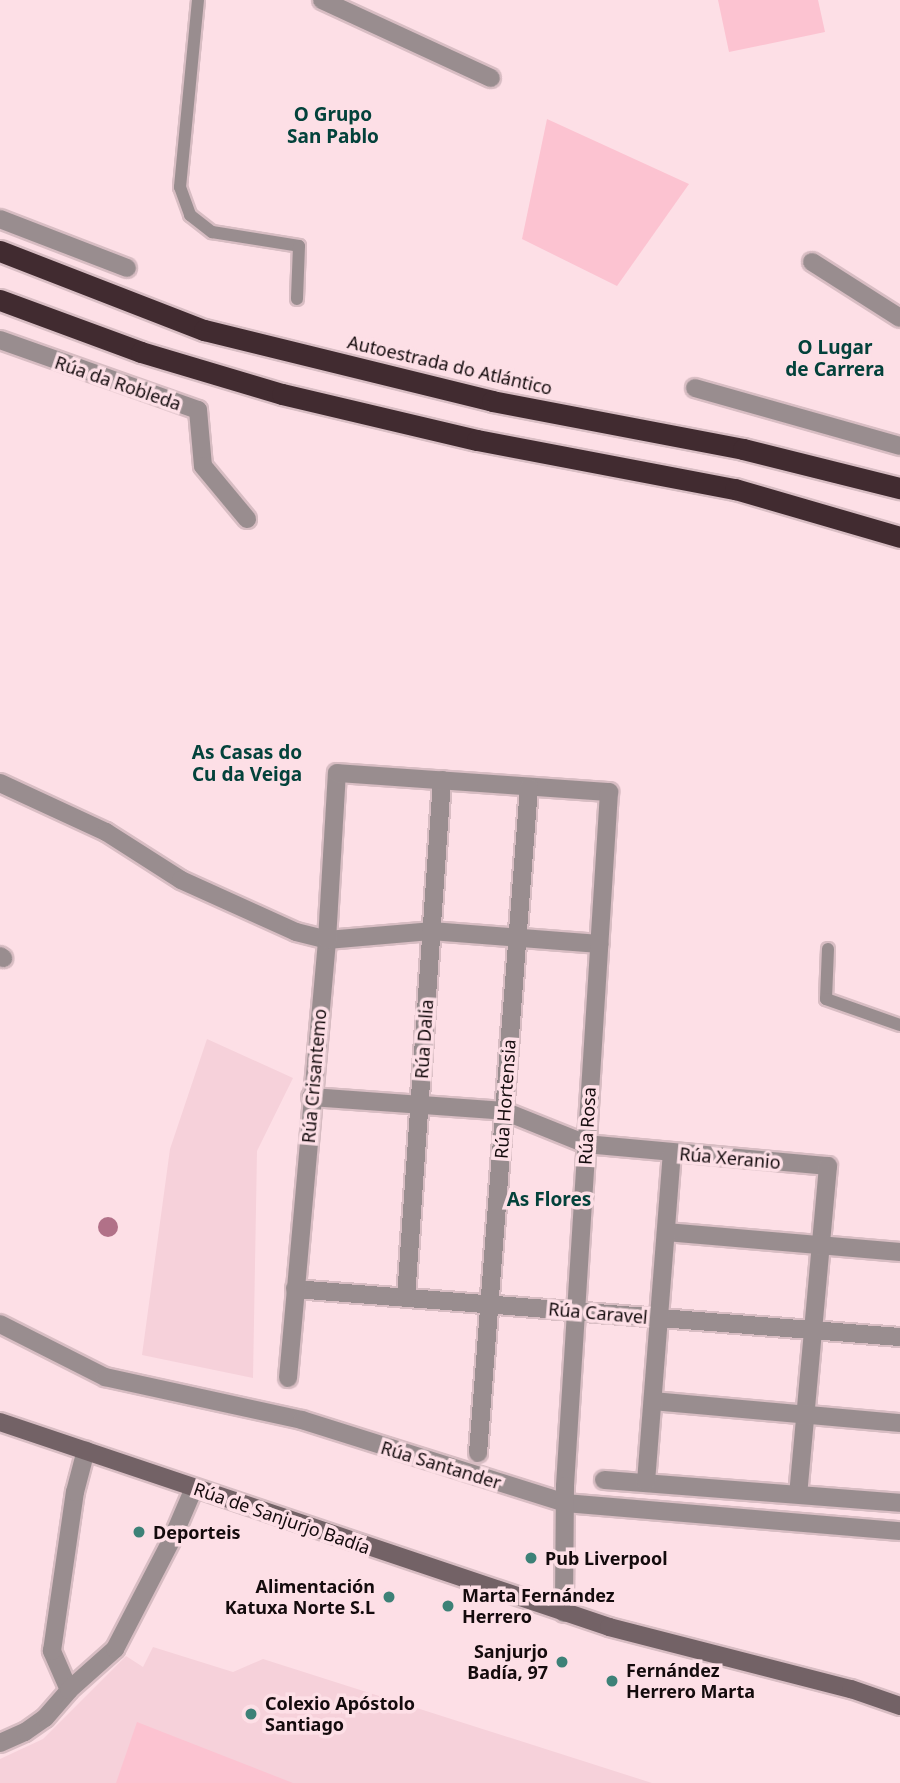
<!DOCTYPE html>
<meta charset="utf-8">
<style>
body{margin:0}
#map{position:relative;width:900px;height:1783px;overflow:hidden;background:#fddfe6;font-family:"Noto Sans",sans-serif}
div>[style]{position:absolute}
.built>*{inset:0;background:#f6d1da}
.green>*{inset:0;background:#fcc3d1}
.roads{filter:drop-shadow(2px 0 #d8bdc3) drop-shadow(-2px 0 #d8bdc3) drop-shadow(0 2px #d8bdc3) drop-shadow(0 -2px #d8bdc3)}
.lane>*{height:12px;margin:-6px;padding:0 6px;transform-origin:6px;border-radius:6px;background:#998d8f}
.street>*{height:18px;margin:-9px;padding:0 9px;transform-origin:9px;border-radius:9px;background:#998d8f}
.secondary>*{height:18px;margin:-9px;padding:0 9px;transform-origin:9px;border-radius:9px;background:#736266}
.highway>*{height:21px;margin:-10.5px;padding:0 10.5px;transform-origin:10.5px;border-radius:10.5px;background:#412b30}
.trees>*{width:20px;height:20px;margin:-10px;border-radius:50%;background:#b17188}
.dots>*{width:19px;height:19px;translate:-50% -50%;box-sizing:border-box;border:4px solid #fddfe6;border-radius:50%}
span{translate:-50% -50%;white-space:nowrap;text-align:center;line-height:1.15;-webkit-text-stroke:7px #fddfe6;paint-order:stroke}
.street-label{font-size:18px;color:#140b0d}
.poi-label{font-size:18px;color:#140b0d;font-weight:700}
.left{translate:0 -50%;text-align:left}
.right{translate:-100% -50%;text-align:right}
.neighbourhood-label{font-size:19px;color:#03423b;font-weight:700}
</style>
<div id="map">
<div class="built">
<div style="clip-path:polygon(207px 1039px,293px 1078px,257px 1151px,253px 1378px,142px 1355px,170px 1149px)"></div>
<div style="clip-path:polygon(153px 1647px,233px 1672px,263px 1659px,652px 1783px,0 1783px,0 1759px,43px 1739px,126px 1656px,143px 1667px)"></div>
</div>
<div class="green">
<div style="clip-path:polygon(718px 0,818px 0,825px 32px,729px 52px)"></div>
<div style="clip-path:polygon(547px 119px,689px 184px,617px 286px,522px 239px)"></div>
<div style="clip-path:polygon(137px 1722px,293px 1783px,116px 1783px)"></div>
</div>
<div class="roads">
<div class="lane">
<div style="left:198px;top:0;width:188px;rotate:95.5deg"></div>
<div style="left:180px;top:187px;width:30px;rotate:70deg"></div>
<div style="left:190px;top:215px;width:28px;rotate:38deg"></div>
<div style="left:212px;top:232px;width:88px;rotate:9.1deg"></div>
<div style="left:299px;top:246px;width:53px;rotate:92.2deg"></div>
<div style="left:828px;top:949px;width:50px;rotate:92.3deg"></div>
<div style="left:826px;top:999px;width:78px;rotate:19.4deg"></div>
</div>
<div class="street">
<div style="left:322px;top:0;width:186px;rotate:24.8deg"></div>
<div style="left:0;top:219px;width:136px;rotate:21.1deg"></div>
<div style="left:812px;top:262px;width:104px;rotate:32.5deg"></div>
<div style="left:0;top:340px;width:210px;rotate:19.5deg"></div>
<div style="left:198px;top:410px;width:56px;rotate:84.9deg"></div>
<div style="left:203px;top:466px;width:69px;rotate:50.3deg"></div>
<div style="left:695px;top:388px;width:213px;rotate:15.8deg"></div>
<div style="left:0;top:783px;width:117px;rotate:24.8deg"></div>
<div style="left:106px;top:832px;width:89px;rotate:32.6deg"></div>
<div style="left:181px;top:880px;width:126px;rotate:24.3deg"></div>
<div style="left:296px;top:932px;width:32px;rotate:14deg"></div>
<div style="left:327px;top:940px;width:104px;rotate:-4.9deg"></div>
<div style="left:431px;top:931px;width:169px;rotate:4.4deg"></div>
<div style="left:0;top:956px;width:4px;rotate:34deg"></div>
<div style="left:311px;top:1097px;width:194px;rotate:4.1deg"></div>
<div style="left:504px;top:1111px;width:88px;rotate:21.9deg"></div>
<div style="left:586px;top:1144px;width:243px;rotate:5.2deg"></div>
<div style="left:828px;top:1166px;width:329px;rotate:95.2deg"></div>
<div style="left:666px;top:1232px;width:235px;rotate:4.9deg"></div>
<div style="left:295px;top:1289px;width:607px;rotate:4.54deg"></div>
<div style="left:406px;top:1298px;width:519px;rotate:-86.02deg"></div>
<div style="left:0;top:1324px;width:118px;rotate:26.8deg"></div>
<div style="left:105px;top:1377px;width:202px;rotate:12.3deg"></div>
<div style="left:302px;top:1420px;width:276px;rotate:17.5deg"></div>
<div style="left:565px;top:1503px;width:336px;rotate:4.8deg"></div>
<div style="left:288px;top:1378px;width:440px;rotate:-84.9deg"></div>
<div style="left:327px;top:940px;width:167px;rotate:-86.6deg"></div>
<div style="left:337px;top:773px;width:273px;rotate:4deg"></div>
<div style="left:609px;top:792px;width:695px;rotate:93.63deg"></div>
<div style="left:565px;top:1486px;width:127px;rotate:90.5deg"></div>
<div style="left:653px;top:1401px;width:248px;rotate:5.1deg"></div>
<div style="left:478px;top:1453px;width:668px;rotate:-85.62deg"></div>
<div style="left:604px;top:1480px;width:297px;rotate:4.4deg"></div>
<div style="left:646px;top:1482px;width:330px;rotate:-85.5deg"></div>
<div style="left:69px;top:1690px;width:43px;rotate:-113.6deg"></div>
<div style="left:52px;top:1651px;width:161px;rotate:-81.8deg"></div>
<div style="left:75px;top:1492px;width:43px;rotate:-75.3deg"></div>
<div style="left:0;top:1743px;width:27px;rotate:-24deg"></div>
<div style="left:25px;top:1732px;width:24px;rotate:-35deg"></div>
<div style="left:45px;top:1718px;width:37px;rotate:-49deg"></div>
<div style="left:69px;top:1690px;width:62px;rotate:-41.7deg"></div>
<div style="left:115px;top:1649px;width:126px;rotate:-62.6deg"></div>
<div style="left:173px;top:1537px;width:53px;rotate:-66.8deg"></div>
</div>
<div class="secondary">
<div style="left:0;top:1422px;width:643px;rotate:18.6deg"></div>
<div style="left:609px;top:1627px;width:250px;rotate:14.4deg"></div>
<div style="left:851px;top:1689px;width:52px;rotate:19.1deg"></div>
</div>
<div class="highway">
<div style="left:0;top:251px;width:219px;rotate:21.2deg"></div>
<div style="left:204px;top:330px;width:297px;rotate:13.8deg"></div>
<div style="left:492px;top:401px;width:256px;rotate:10.8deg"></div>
<div style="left:743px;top:449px;width:162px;rotate:14deg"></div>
<div style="left:0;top:300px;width:150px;rotate:20.2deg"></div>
<div style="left:141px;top:352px;width:147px;rotate:16.6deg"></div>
<div style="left:282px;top:394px;width:200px;rotate:13.3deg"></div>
<div style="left:477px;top:440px;width:263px;rotate:10.8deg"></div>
<div style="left:735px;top:489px;width:172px;rotate:16.2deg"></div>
</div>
</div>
<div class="trees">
<div style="left:108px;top:1227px"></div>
</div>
<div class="dots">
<div style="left:139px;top:1532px;background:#3d8177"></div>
<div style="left:531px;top:1558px;background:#3d8177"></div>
<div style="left:389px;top:1597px;background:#3d8177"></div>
<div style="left:448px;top:1606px;background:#3d8177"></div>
<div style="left:562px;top:1662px;background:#3d8177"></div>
<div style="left:612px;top:1681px;background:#3d8177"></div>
<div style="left:251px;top:1714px;background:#3d8177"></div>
</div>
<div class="street-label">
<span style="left:450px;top:365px;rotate:13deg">Autoestrada do Atlántico</span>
<span style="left:118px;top:383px;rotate:19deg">Rúa da Robleda</span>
<span style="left:424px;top:1039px;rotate:-86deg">Rúa Dalia</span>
<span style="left:314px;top:1076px;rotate:-85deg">Rúa Crisantemo</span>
<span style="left:505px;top:1099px;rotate:-86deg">Rúa Hortensia</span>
<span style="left:587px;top:1126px;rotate:-87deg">Rúa Rosa</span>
<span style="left:730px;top:1158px;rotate:5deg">Rúa Xeranio</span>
<span style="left:598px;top:1313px;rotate:5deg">Rúa Caravel</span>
<span style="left:441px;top:1465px;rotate:17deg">Rúa Santander</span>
<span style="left:282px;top:1518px;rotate:19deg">Rúa de Sanjurjo Badía</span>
</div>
<div class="poi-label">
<span class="left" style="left:153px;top:1532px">Deporteis</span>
<span class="left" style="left:545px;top:1558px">Pub Liverpool</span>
<span class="right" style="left:375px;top:1597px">Alimentación<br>Katuxa Norte S.L</span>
<span class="left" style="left:462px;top:1606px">Marta Fernández<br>Herrero</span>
<span class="right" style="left:548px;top:1662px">Sanjurjo<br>Badía, 97</span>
<span class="left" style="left:626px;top:1681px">Fernández<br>Herrero Marta</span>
<span class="left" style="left:265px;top:1714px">Colexio Apóstolo<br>Santiago</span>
</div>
<div class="neighbourhood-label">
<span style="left:333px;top:126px">O Grupo<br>San Pablo</span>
<span style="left:835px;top:359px">O Lugar<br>de Carrera</span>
<span style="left:247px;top:764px">As Casas do<br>Cu da Veiga</span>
<span style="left:549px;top:1200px">As Flores</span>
</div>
</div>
